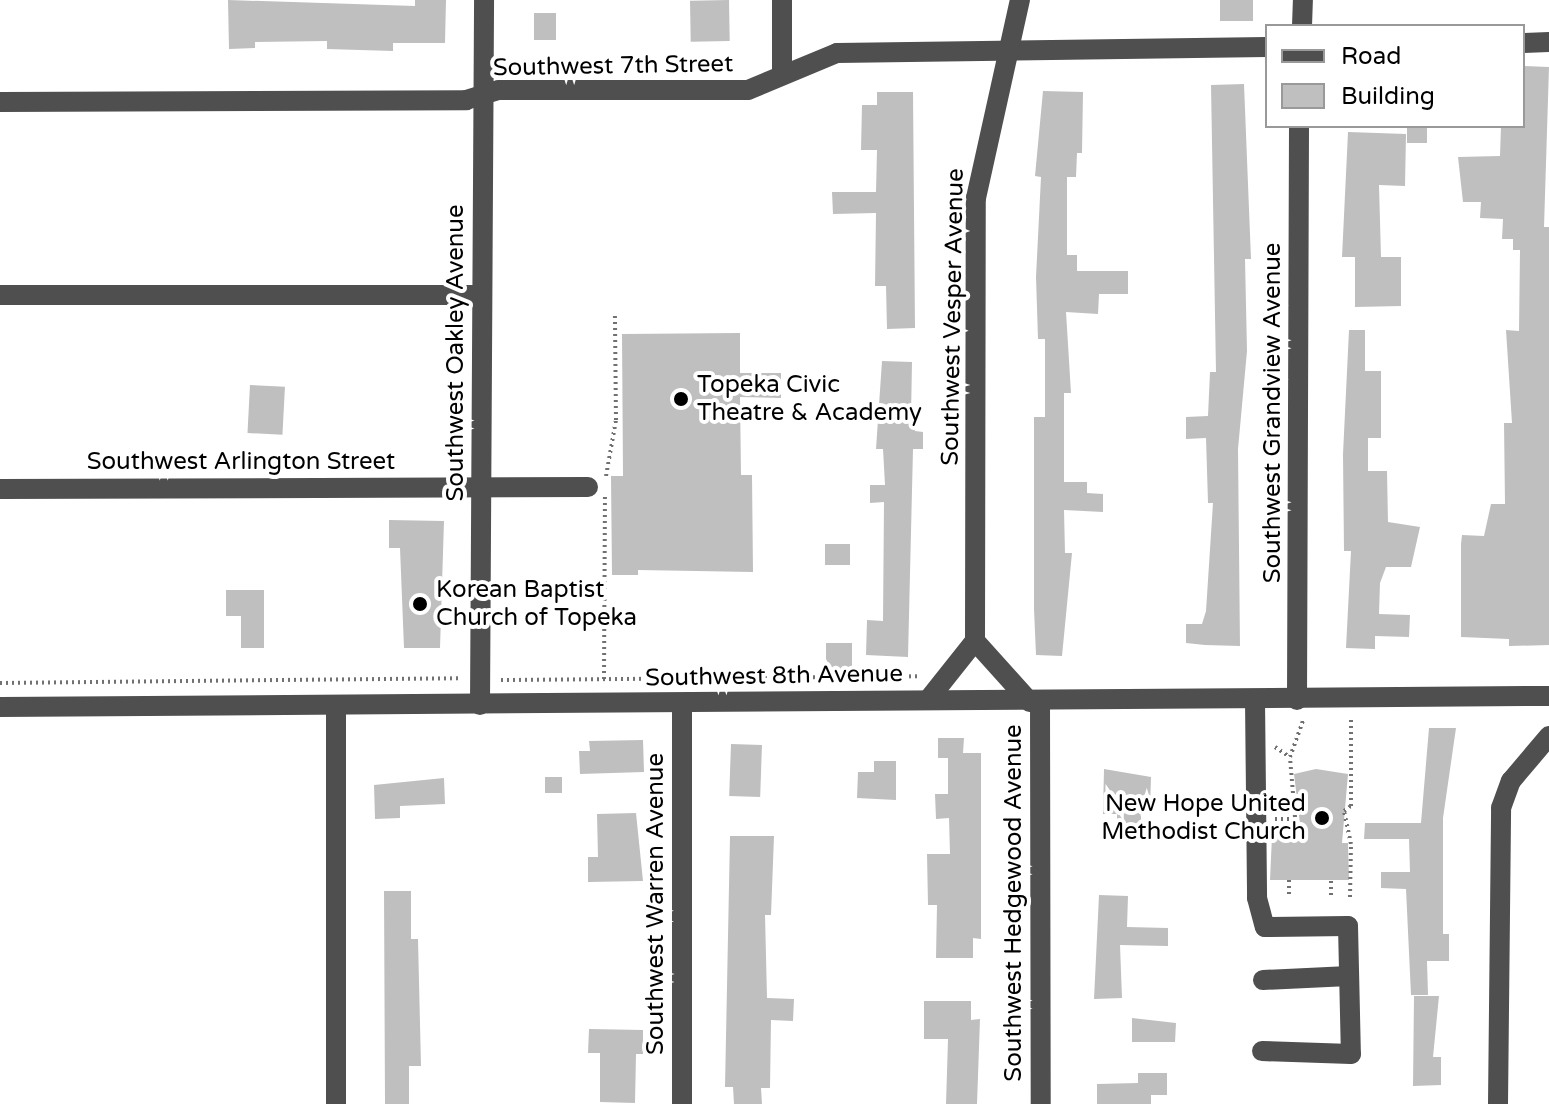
<!DOCTYPE html>
<style>
body{margin:0}
#map{position:relative;width:1549px;height:1104px;overflow:hidden;background:#fff;font-family:"Varela Round",sans-serif}
div>[style]{position:absolute}
.building>*{inset:0;background:#bfbfbf;transform-origin:0 0}
.path>*{height:4px;margin-top:-2px;transform-origin:0;background:repeating-linear-gradient(90deg,#717171 0 2px,transparent 0 6px)}
.minor>*{height:20px;margin:-10px;padding:0 10px;transform-origin:10px;border-radius:10px;background:#4f4f4f}
.dots>*{width:22px;height:22px;translate:-50% -50%;box-sizing:border-box;border:4px solid #fff;border-radius:50%}
span{translate:-50% -50%;white-space:nowrap;text-align:center;line-height:1.15;-webkit-text-stroke:8px #fff;paint-order:stroke}
.street-label{font-size:24px;color:#000}
.poi-label{font-size:24px;color:#000}
.left{translate:0 -50%;text-align:left}
.right{translate:-100% -50%;text-align:right}
.legend{position:absolute;left:1265px;top:24px;width:260px;height:104px;box-sizing:border-box;background:#fff;border:2px solid #999;margin:0;padding:10px 14px;list-style:none;font-size:24px;color:#000}
.legend li{display:flex;align-items:center;gap:16px;height:40px}
.legend b{width:40px;border:2px solid #999}
</style>
<div id="map">
<div class="building">
<div style="clip-path:polygon(228px 0,415px 6px,415px 0,446px 0,445px 43px,393px 43px,393px 51px,327px 49px,327px 41px,255px 42px,255px 48px,229px 49px)"></div>
<div style="left:729px;top:0;width:41px;height:39px;rotate:89deg"></div>
<div style="left:1220px;top:0;width:33px;height:21px"></div>
<div style="left:534px;top:13px;width:22px;height:27px"></div>
<div style="clip-path:polygon(1523px 66px,1549px 67px,1544px 227px,1549px 227px,1549px 645px,1509px 646px,1509px 639px,1461px 637px,1461px 544px,1462px 535px,1484px 536px,1491px 504px,1505px 504px,1504px 423px,1512px 423px,1506px 330px,1519px 331px,1520px 250px,1513px 250px,1513px 239px,1502px 239px,1503px 219px,1480px 218px,1481px 202px,1463px 202px,1458px 157px,1500px 156px,1501px 126px,1523px 126px)"></div>
<div style="clip-path:polygon(1244px 84px,1251px 259px,1245px 259px,1247px 351px,1238px 449px,1240px 646px,1205px 645px,1186px 643px,1186px 624px,1202px 624px,1206px 611px,1213px 503px,1208px 503px,1206px 438px,1186px 439px,1186px 417px,1208px 416px,1210px 372px,1216px 372px,1211px 85px)"></div>
<div style="clip-path:polygon(1043px 91px,1083px 92px,1082px 153px,1077px 153px,1076px 177px,1067px 177px,1067px 255px,1077px 255px,1077px 271px,1128px 271px,1128px 294px,1099px 294px,1098px 314px,1066px 312px,1071px 393px,1064px 393px,1064px 482px,1087px 482px,1087px 493px,1103px 494px,1103px 512px,1064px 510px,1065px 553px,1072px 553px,1062px 656px,1036px 655px,1034px 609px,1034px 417px,1045px 417px,1045px 339px,1038px 339px,1036px 277px,1041px 177px,1035px 176px)"></div>
<div style="clip-path:polygon(877px 92px,913px 92px,915px 328px,887px 329px,886px 286px,875px 286px,876px 213px,833px 214px,832px 192px,876px 192px,877px 150px,861px 150px,862px 105px,877px 105px)"></div>
<div style="left:1407px;top:126px;width:20px;height:17px"></div>
<div style="clip-path:polygon(1348px 132px,1406px 134px,1405px 186px,1379px 185px,1381px 257px,1401px 257px,1401px 306px,1355px 307px,1355px 257px,1342px 257px)"></div>
<div style="clip-path:polygon(1349px 330px,1365px 330px,1365px 371px,1381px 371px,1381px 438px,1368px 438px,1368px 471px,1387px 471px,1388px 522px,1420px 527px,1411px 567px,1386px 567px,1380px 583px,1379px 614px,1410px 615px,1409px 637px,1375px 636px,1375px 649px,1346px 648px,1351px 551px,1344px 551px,1343px 454px)"></div>
<div style="clip-path:polygon(740px 333px,740px 373px,781px 373px,781px 398px,740px 397px,741px 475px,752px 475px,753px 572px,638px 570px,638px 575px,612px 575px,611px 476px,623px 476px,622px 334px)"></div>
<div style="clip-path:polygon(882px 361px,912px 362px,911px 416px,915px 431px,923px 432px,923px 449px,913px 449px,908px 657px,866px 655px,867px 620px,883px 621px,884px 502px,870px 503px,870px 485px,885px 485px,883px 449px,876px 449px)"></div>
<div style="left:250px;top:385px;width:35px;height:48px;rotate:3deg"></div>
<div style="clip-path:polygon(389px 520px,444px 521px,440px 648px,404px 648px,400px 548px,389px 548px)"></div>
<div style="left:825px;top:544px;width:25px;height:21px"></div>
<div style="clip-path:polygon(226px 590px,264px 590px,264px 648px,241px 648px,241px 616px,226px 616px)"></div>
<div style="left:852px;top:643px;width:27px;height:26px;rotate:90deg"></div>
<div style="clip-path:polygon(1429px 728px,1456px 728px,1443px 818px,1443px 934px,1449px 934px,1449px 961px,1427px 961px,1428px 995px,1411px 995px,1406px 889px,1381px 888px,1381px 872px,1410px 872px,1409px 839px,1364px 839px,1365px 823px,1421px 823px)"></div>
<div style="clip-path:polygon(938px 738px,964px 738px,963px 753px,981px 753px,981px 939px,973px 938px,973px 958px,936px 958px,937px 905px,928px 905px,927px 854px,950px 854px,949px 818px,936px 819px,935px 794px,948px 794px,948px 758px,938px 758px)"></div>
<div style="clip-path:polygon(643px 740px,644px 772px,580px 774px,579px 751px,590px 751px,589px 741px)"></div>
<div style="left:731px;top:744px;width:31px;height:52px;rotate:2deg"></div>
<div style="clip-path:polygon(874px 761px,896px 761px,896px 800px,857px 798px,858px 772px,874px 772px)"></div>
<div style="clip-path:polygon(1104px 769px,1151px 777px,1150px 808px,1141px 807px,1141px 825px,1117px 824px,1117px 814px,1103px 814px)"></div>
<div style="clip-path:polygon(1316px 769px,1348px 774px,1342px 843px,1348px 843px,1349px 880px,1270px 880px,1272px 836px,1301px 832px,1294px 774px)"></div>
<div style="left:545px;top:777px;width:17px;height:16px"></div>
<div style="clip-path:polygon(444px 778px,445px 804px,400px 806px,400px 818px,375px 819px,374px 785px)"></div>
<div style="clip-path:polygon(636px 813px,643px 881px,588px 882px,588px 857px,598px 857px,597px 814px)"></div>
<div style="clip-path:polygon(730px 836px,774px 836px,771px 915px,765px 915px,767px 998px,794px 999px,793px 1021px,771px 1020px,770px 1088px,761px 1088px,762px 1104px,734px 1104px,733px 1087px,725px 1087px)"></div>
<div style="clip-path:polygon(384px 891px,411px 891px,411px 939px,418px 939px,421px 1066px,409px 1066px,409px 1104px,385px 1104px)"></div>
<div style="clip-path:polygon(1099px 895px,1128px 896px,1127px 927px,1168px 928px,1168px 946px,1120px 945px,1122px 998px,1094px 999px)"></div>
<div style="clip-path:polygon(1414px 996px,1439px 996px,1433px 1057px,1441px 1057px,1441px 1085px,1413px 1086px)"></div>
<div style="clip-path:polygon(924px 1001px,971px 1001px,971px 1020px,980px 1019px,977px 1104px,946px 1104px,948px 1039px,924px 1039px)"></div>
<div style="clip-path:polygon(1132px 1018px,1176px 1023px,1175px 1042px,1132px 1042px)"></div>
<div style="clip-path:polygon(589px 1029px,643px 1030px,643px 1054px,636px 1054px,635px 1103px,600px 1102px,600px 1053px,588px 1053px)"></div>
<div style="clip-path:polygon(1138px 1073px,1167px 1073px,1167px 1095px,1151px 1095px,1151px 1104px,1097px 1104px,1097px 1084px,1138px 1083px)"></div>
</div>
<div class="path">
<div style="left:606px;top:476px;width:57px;rotate:-79.9deg"></div>
<div style="left:616px;top:420px;width:104px;rotate:-90.6deg"></div>
<div style="left:604px;top:679px;width:182px;rotate:-89.7deg"></div>
<div style="left:501px;top:680px;width:419px;rotate:-0.5deg"></div>
<div style="left:0;top:683px;width:461px;rotate:-0.6deg"></div>
<div style="left:1275px;top:747px;width:18px;rotate:34deg"></div>
<div style="left:1275px;top:819px;width:19px"></div>
<div style="left:1296px;top:829px;width:72px;rotate:-94.8deg"></div>
<div style="left:1290px;top:757px;width:41px;rotate:-70.3deg"></div>
<div style="left:1289px;top:880px;width:18px;rotate:90deg"></div>
<div style="left:1331px;top:881px;width:16px;rotate:90deg"></div>
<div style="left:1350px;top:897px;width:53px;rotate:-88.9deg"></div>
<div style="left:1351px;top:844px;width:34px;rotate:-102deg"></div>
<div style="left:1344px;top:811px;width:9px;rotate:-36deg"></div>
<div style="left:1351px;top:806px;width:90px;rotate:-90deg"></div>
</div>
<div class="minor">
<div style="left:782px;top:0;width:73px;rotate:90deg"></div>
<div style="left:1302px;top:26px;width:26px;rotate:-88deg"></div>
<div style="left:1523px;top:43px;width:26px;rotate:-2deg"></div>
<div style="left:0;top:102px;width:466px;rotate:-0.2deg"></div>
<div style="left:466px;top:100px;width:34px;rotate:-17deg"></div>
<div style="left:499px;top:90px;width:249px"></div>
<div style="left:748px;top:90px;width:96px;rotate:-22.6deg"></div>
<div style="left:837px;top:53px;width:430px;rotate:-0.8deg"></div>
<div style="left:0;top:295px;width:482px"></div>
<div style="left:0;top:489px;width:588px;rotate:-0.19deg"></div>
<div style="left:975px;top:641px;width:82px;rotate:48deg"></div>
<div style="left:928px;top:700px;width:75px;rotate:-51.5deg"></div>
<div style="left:975px;top:641px;width:443px;rotate:-89.9deg"></div>
<div style="left:976px;top:198px;width:203px;rotate:-77.5deg"></div>
<div style="left:1255px;top:700px;width:198px;rotate:89.4deg"></div>
<div style="left:1257px;top:898px;width:30px;rotate:75deg"></div>
<div style="left:1265px;top:927px;width:83px;rotate:-0.7deg"></div>
<div style="left:1348px;top:926px;width:128px;rotate:88.7deg"></div>
<div style="left:1351px;top:1054px;width:89px;rotate:-178.1deg"></div>
<div style="left:1297px;top:700px;width:574px;rotate:-89.8deg"></div>
<div style="left:1040px;top:701px;width:403px;rotate:89.9deg"></div>
<div style="left:480px;top:705px;width:705px;rotate:-89.67deg"></div>
<div style="left:682px;top:705px;width:399px;rotate:90deg"></div>
<div style="left:0;top:707px;width:1549px;rotate:-0.41deg"></div>
<div style="left:1263px;top:980px;width:86px;rotate:-2.7deg"></div>
<div style="left:336px;top:1104px;width:398px;rotate:-90deg"></div>
<div style="left:1498px;top:1104px;width:296px;rotate:-89.4deg"></div>
<div style="left:1501px;top:808px;width:29px;rotate:-70deg"></div>
<div style="left:1511px;top:781px;width:59px;rotate:-49.8deg"></div>
</div>
<div class="dots">
<div style="left:681px;top:399px;background:#000"></div>
<div style="left:420px;top:604px;background:#000"></div>
<div style="left:1322px;top:818px;background:#000"></div>
</div>
<div class="street-label">
<span style="left:613px;top:66px;rotate:-1deg">Southwest 7th Street</span>
<span style="left:953px;top:317px;rotate:-89deg">Southwest Vesper Avenue</span>
<span style="left:456px;top:353px;rotate:-90deg">Southwest Oakley Avenue</span>
<span style="left:1273px;top:413px;rotate:-90deg">Southwest Grandview Avenue</span>
<span style="left:241px;top:462px">Southwest Arlington Street</span>
<span style="left:774px;top:676px;rotate:-1deg">Southwest 8th Avenue</span>
<span style="left:1014px;top:903px;rotate:-90deg">Southwest Hedgewood Avenue</span>
<span style="left:656px;top:904px;rotate:-90deg">Southwest Warren Avenue</span>
</div>
<div class="poi-label">
<span class="left" style="left:697px;top:399px">Topeka Civic<br>Theatre &amp; Academy</span>
<span class="left" style="left:436px;top:604px">Korean Baptist<br>Church of Topeka</span>
<span class="right" style="left:1306px;top:818px">New Hope United<br>Methodist Church</span>
</div>
<ul class="legend">
<li><b style="height:10px;background:#4f4f4f"></b>Road</li>
<li><b style="height:22px;background:#bfbfbf"></b>Building</li>
</ul>
</div>
